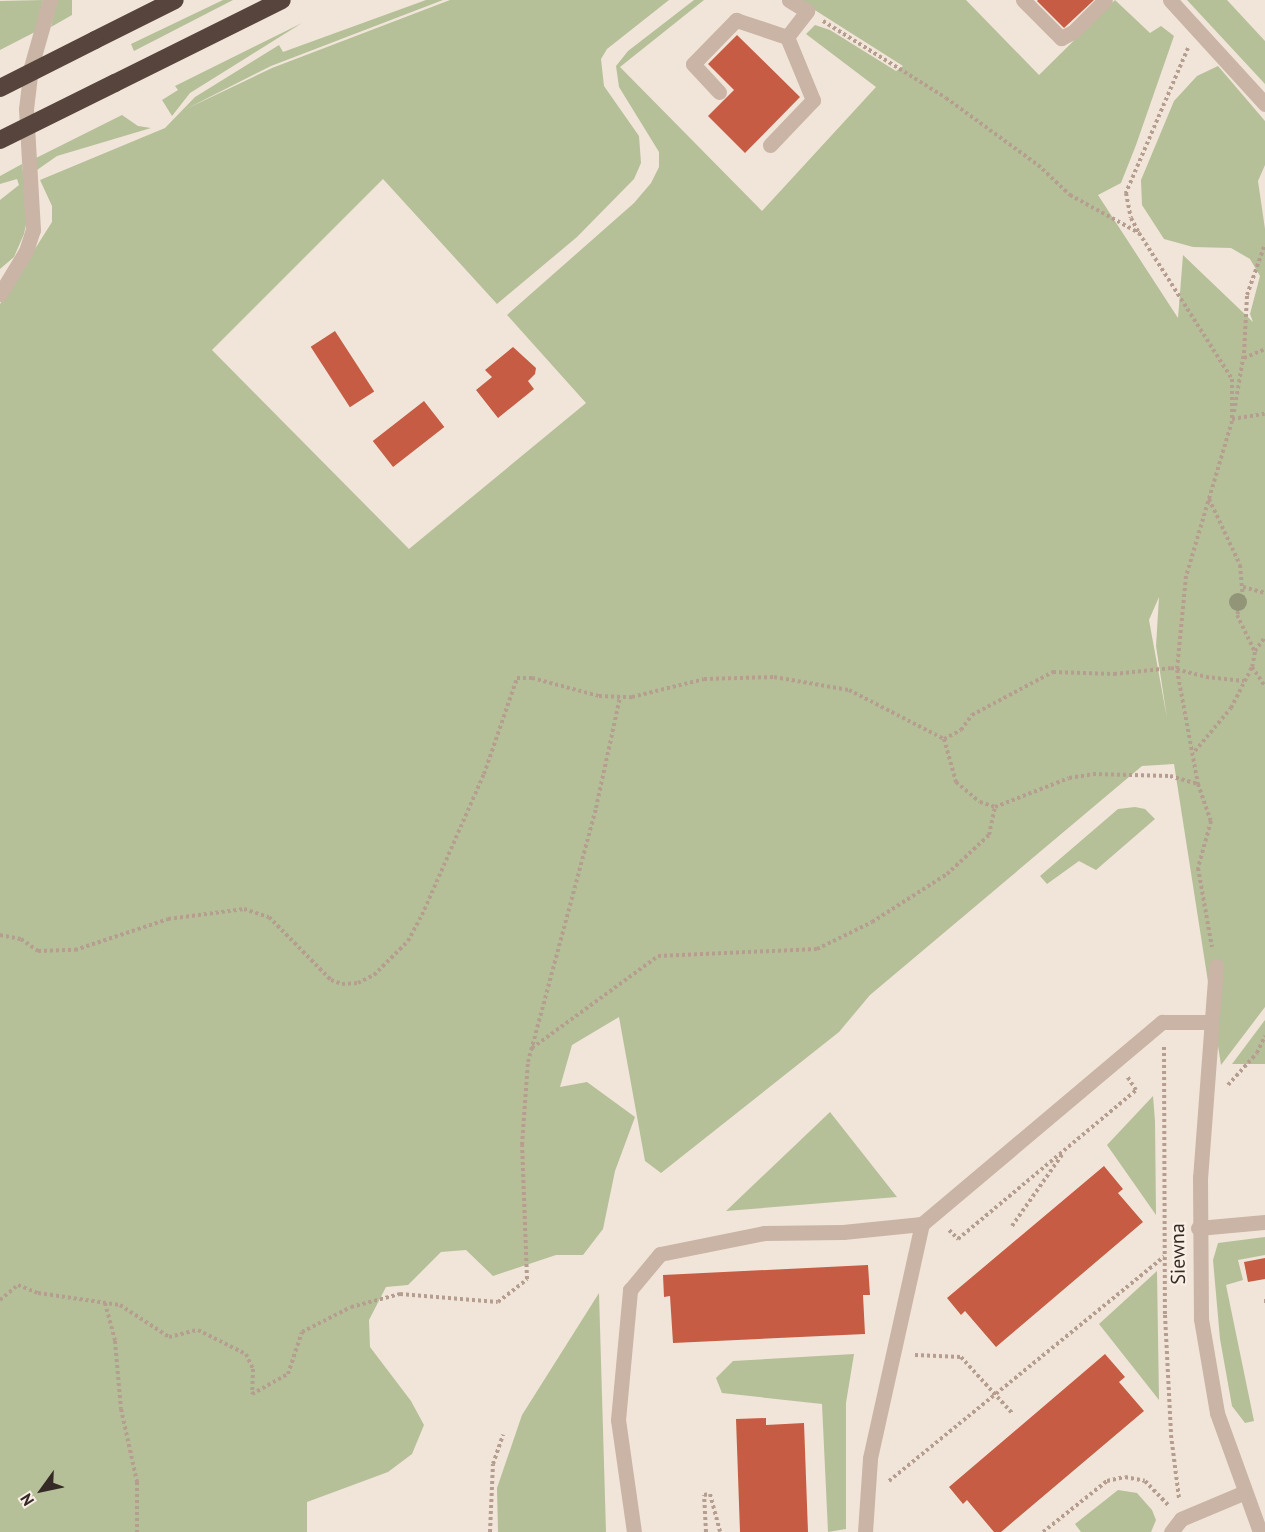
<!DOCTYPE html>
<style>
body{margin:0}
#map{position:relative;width:1265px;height:1532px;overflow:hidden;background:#f1e5d9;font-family:"PT Sans",sans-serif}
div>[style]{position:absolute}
.green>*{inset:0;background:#b5c099}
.building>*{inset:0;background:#c55c43;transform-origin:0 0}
.path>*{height:4px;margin-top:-2px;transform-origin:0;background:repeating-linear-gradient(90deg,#b59e8f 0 3px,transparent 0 6px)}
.minor>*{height:15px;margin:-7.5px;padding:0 7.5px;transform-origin:7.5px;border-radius:7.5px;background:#c9b4a5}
.highway>*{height:18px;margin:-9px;padding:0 9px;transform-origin:9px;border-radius:9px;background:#56443d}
.highway-bridge>*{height:18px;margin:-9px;padding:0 9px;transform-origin:9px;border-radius:9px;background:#56443d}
.trees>*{width:18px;height:18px;margin:-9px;border-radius:50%;background:#939579}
span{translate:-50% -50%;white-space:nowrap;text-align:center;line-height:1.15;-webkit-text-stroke:4.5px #f9efe5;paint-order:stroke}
.street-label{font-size:20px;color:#352a26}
.north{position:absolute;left:12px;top:1460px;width:60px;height:60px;-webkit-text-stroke:4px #f9efe5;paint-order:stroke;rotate:237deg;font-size:16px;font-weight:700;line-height:24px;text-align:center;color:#352a26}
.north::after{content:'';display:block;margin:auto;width:21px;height:27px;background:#352a26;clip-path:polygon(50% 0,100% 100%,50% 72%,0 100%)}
</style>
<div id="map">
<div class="green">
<div style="clip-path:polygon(43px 0,35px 32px,0 50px,0 1px)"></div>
<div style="clip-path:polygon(57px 0,72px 0,72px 15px,51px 27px)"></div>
<div style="clip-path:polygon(223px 0,233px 0,134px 51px,131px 44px)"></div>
<div style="clip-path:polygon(evenodd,426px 0,443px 0,271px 66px,186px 109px,272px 68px,450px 0,669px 0,607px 49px,601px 59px,604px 86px,639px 136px,641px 163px,634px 179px,577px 237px,497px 304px,383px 179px,212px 350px,409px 549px,586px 403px,507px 315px,634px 203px,651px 183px,659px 167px,659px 152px,619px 87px,616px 66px,628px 51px,694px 0,704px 0,620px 67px,762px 211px,876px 87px,806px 34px,815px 25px,830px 30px,896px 71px,903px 66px,799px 0,966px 0,1039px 75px,1115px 0,1150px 33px,1161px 26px,1174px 36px,1136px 145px,1121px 183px,1098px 195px,1178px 318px,1183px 255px,1253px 322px,1250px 314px,1260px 276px,1250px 259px,1231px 248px,1193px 247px,1164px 239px,1142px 205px,1141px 180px,1174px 101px,1197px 76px,1218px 66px,1265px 121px,1265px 165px,1258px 181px,1265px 229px,1265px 1007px,1221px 1065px,1174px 764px,1142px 766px,870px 995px,839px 1032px,661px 1173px,645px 1161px,619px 1017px,572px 1045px,560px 1087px,587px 1082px,635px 1117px,615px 1171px,603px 1229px,583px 1255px,556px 1255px,493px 1276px,466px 1250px,441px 1252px,408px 1285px,386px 1287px,369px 1320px,370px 1347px,411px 1401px,424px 1425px,412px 1454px,388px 1472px,307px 1502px,307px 1532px,0 1532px,0 304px,52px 222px,52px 206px,40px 180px,165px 128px,195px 97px,279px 45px,283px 52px,426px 0,1159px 597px,1156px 646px,1167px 718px,1149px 620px,1159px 597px)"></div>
<div style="clip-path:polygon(1187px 0,1227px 0,1265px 41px,1265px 84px)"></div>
<div style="clip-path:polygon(302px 23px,190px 93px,172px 116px,162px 100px,178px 90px,175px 86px)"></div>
<div style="clip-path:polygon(122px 115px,138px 126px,151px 128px,57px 156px,37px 170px,36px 158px)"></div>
<div style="clip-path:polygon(22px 164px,28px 215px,24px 234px,14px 257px,0 269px,0 200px,19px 185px,17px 179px,0 184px,0 176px)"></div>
<div style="clip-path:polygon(1135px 807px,1145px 809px,1155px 819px,1096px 870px,1079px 861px,1047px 884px,1040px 876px,1118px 809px)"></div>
<div style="clip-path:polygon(1265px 1020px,1265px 1064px,1232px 1064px)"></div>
<div style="clip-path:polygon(1153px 1096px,1155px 1121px,1156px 1215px,1107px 1145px)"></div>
<div style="clip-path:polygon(830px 1112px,897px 1197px,726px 1211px)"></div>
<div style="clip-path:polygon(1265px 1237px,1265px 1255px,1238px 1260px,1243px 1280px,1226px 1285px,1254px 1421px,1245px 1423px,1232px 1406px,1220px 1339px,1213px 1260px,1218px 1243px)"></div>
<div style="clip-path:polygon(1157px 1271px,1159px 1400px,1099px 1324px)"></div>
<div style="clip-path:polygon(599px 1293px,606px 1532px,498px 1532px,497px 1488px,522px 1415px)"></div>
<div style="clip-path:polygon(854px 1354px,846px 1403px,846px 1529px,828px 1532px,822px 1404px,722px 1393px,716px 1378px,733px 1361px)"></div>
<div style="clip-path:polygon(1118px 1490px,1137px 1493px,1152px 1510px,1156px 1520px,1151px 1532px,1081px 1532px,1075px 1524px)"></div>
</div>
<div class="building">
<div style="clip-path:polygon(1094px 0,1064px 28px,1037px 1px,1038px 0)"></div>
<div style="clip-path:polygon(737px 35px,800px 97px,745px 153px,708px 116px,734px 90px,708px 64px)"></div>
<div style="left:335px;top:331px;width:72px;height:29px;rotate:57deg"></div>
<div style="clip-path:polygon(513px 347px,536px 368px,535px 374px,528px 381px,534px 389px,498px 418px,476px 390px,492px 377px,485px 370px)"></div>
<div style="left:424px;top:401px;width:33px;height:65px;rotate:52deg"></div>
<div style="clip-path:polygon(1104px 1166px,1123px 1189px,1118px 1193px,1143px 1222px,996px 1347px,965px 1311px,961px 1315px,947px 1298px)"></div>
<div style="clip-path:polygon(1265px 1258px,1265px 1279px,1248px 1282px,1244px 1262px)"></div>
<div style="clip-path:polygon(868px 1265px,870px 1295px,863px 1295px,865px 1334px,673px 1343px,670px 1296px,664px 1297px,663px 1275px)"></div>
<div style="clip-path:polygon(1105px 1354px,1125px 1377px,1119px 1382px,1144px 1411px,1001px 1532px,994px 1532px,967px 1500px,963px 1504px,949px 1487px)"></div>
<div style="clip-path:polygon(766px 1418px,766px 1425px,804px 1423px,808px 1532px,740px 1532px,736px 1419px)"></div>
</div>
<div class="path">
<div style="left:823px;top:21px;width:145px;rotate:32deg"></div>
<div style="left:946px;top:98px;width:114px;rotate:36.1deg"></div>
<div style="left:1038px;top:165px;width:44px;rotate:43.2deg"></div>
<div style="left:1070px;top:195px;width:79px;rotate:28.8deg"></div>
<div style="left:1188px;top:48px;width:158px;rotate:113.2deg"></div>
<div style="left:1126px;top:193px;width:25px;rotate:79deg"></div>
<div style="left:1131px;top:218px;width:17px;rotate:62deg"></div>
<div style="left:1139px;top:233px;width:173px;rotate:57.5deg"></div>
<div style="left:1232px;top:379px;width:42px;rotate:90deg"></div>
<div style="left:1232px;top:421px;width:162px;rotate:106.5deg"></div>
<div style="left:1186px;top:576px;width:94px;rotate:95.5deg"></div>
<div style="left:1177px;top:670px;width:116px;rotate:79.6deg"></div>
<div style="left:1198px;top:784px;width:39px;rotate:71deg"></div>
<div style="left:1211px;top:821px;width:49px;rotate:105.5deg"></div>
<div style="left:1198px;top:868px;width:80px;rotate:80deg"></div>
<div style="left:1244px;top:358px;width:23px;rotate:-23deg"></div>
<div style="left:1234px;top:412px;width:60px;rotate:-80.4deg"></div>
<div style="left:1244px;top:353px;width:58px;rotate:-87deg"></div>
<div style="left:1247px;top:295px;width:54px;rotate:-70.6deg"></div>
<div style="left:1232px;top:419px;width:33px;rotate:-9deg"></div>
<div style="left:1209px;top:499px;width:73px;rotate:64.8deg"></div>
<div style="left:1240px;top:565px;width:35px;rotate:85deg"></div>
<div style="left:1243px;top:600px;width:16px;rotate:112deg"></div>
<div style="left:1237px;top:615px;width:41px;rotate:64.1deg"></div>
<div style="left:1255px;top:652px;width:15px;rotate:101deg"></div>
<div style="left:1243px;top:587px;width:23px;rotate:15deg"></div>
<div style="left:1255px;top:651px;width:17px;rotate:-54deg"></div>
<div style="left:944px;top:739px;width:45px;rotate:74.4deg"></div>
<div style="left:956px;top:782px;width:31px;rotate:40deg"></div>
<div style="left:980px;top:802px;width:16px;rotate:18deg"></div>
<div style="left:995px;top:807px;width:79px;rotate:-21.4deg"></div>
<div style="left:1069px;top:778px;width:24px;rotate:-9deg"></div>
<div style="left:1093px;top:774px;width:77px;rotate:1.5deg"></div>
<div style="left:1170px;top:776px;width:29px;rotate:16deg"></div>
<div style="left:1195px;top:751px;width:56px;rotate:-50.1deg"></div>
<div style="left:1231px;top:708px;width:46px;rotate:-62.9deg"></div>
<div style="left:1252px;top:667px;width:23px;rotate:56deg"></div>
<div style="left:0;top:935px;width:21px;rotate:11deg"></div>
<div style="left:21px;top:939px;width:21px;rotate:35deg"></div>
<div style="left:38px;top:951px;width:37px;rotate:-2deg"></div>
<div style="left:75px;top:950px;width:98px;rotate:-18.4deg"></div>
<div style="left:168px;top:919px;width:77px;rotate:-7.5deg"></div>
<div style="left:244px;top:909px;width:26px;rotate:18deg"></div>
<div style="left:269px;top:917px;width:88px;rotate:45.5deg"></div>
<div style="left:331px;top:980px;width:12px;rotate:20deg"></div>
<div style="left:342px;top:984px;width:16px;rotate:-4deg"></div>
<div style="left:358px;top:983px;width:18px;rotate:-27deg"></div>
<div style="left:374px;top:975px;width:48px;rotate:-45deg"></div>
<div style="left:408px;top:941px;width:30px;rotate:-62deg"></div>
<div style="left:422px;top:915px;width:154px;rotate:-66.3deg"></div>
<div style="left:484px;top:774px;width:102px;rotate:-71deg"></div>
<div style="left:517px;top:678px;width:15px"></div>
<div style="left:532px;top:678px;width:69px;rotate:15deg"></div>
<div style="left:599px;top:696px;width:33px;rotate:2deg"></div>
<div style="left:632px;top:697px;width:74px;rotate:-14deg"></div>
<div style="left:704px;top:679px;width:70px;rotate:-1.6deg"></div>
<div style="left:774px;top:677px;width:76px;rotate:9.8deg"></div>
<div style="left:849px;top:690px;width:107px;rotate:27.3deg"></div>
<div style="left:944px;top:739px;width:19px;rotate:-28deg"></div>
<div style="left:961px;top:730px;width:19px;rotate:-54deg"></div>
<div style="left:972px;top:715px;width:92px;rotate:-28deg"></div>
<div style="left:1053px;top:672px;width:61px;rotate:1.9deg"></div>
<div style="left:1114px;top:674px;width:57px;rotate:-6deg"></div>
<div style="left:1171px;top:668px;width:36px;rotate:14deg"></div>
<div style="left:1206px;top:677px;width:38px;rotate:6deg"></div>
<div style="left:1164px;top:1047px;width:268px;rotate:89.8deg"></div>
<div style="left:1165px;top:1315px;width:120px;rotate:87.1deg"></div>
<div style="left:1171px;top:1435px;width:64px;rotate:82.8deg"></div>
<div style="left:532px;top:1048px;width:156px;rotate:-36.1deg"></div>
<div style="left:658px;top:956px;width:159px;rotate:-2.5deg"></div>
<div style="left:817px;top:949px;width:61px;rotate:-26.1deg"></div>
<div style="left:872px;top:922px;width:89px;rotate:-32.6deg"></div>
<div style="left:947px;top:874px;width:57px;rotate:-42.9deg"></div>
<div style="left:989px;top:835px;width:29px;rotate:-78deg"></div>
<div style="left:1228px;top:1085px;width:43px;rotate:-47.8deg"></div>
<div style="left:1257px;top:1053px;width:19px;rotate:-65deg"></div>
<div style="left:1012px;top:1226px;width:90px;rotate:-54.9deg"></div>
<div style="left:949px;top:1230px;width:13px;rotate:45deg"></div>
<div style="left:958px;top:1239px;width:232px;rotate:-39.9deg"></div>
<div style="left:1136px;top:1090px;width:17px;rotate:-123deg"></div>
<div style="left:0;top:1300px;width:23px;rotate:-40deg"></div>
<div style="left:18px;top:1285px;width:22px;rotate:22deg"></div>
<div style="left:38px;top:1293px;width:83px;rotate:8.3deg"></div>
<div style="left:120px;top:1305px;width:59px;rotate:33.1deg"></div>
<div style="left:169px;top:1337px;width:30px;rotate:-14deg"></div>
<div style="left:198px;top:1330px;width:54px;rotate:26.6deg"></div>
<div style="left:246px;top:1354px;width:17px;rotate:65deg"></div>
<div style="left:253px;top:1369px;width:25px;rotate:92deg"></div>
<div style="left:252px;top:1394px;width:41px;rotate:-29.1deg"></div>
<div style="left:288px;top:1374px;width:44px;rotate:-71.6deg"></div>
<div style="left:302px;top:1332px;width:55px;rotate:-27deg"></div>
<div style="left:351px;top:1307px;width:51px;rotate:-14.9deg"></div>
<div style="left:400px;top:1294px;width:98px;rotate:4.7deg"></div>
<div style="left:498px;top:1302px;width:37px;rotate:-38deg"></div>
<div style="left:527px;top:1279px;width:134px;rotate:-92.1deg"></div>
<div style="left:522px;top:1145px;width:83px;rotate:-85.9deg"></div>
<div style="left:528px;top:1062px;width:263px;rotate:-75deg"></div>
<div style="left:596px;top:808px;width:114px;rotate:-77.8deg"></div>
<div style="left:1264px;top:1301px;width:1px"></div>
<div style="left:105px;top:1303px;width:39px;rotate:75deg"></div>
<div style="left:115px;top:1341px;width:68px;rotate:85deg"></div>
<div style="left:121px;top:1409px;width:75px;rotate:77.6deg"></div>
<div style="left:137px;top:1482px;width:50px;rotate:90deg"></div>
<div style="left:915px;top:1355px;width:46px;rotate:2.5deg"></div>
<div style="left:961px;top:1357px;width:76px;rotate:47.7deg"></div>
<div style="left:889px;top:1481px;width:355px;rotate:-39.2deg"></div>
<div style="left:490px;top:1532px;width:68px;rotate:-87.5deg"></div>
<div style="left:493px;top:1464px;width:31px;rotate:-71deg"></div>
<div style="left:706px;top:1532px;width:37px;rotate:-93deg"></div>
<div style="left:704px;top:1495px;width:6px;rotate:-9deg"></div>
<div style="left:710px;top:1494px;width:39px;rotate:75deg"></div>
<div style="left:1043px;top:1532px;width:82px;rotate:-38.6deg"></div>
<div style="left:1107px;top:1481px;width:18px;rotate:-13deg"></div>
<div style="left:1125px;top:1477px;width:20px;rotate:11deg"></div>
<div style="left:1145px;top:1481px;width:33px;rotate:46deg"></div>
</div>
<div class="minor">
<div style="left:1023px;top:0;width:54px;rotate:45deg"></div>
<div style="left:1061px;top:38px;width:13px;rotate:-27deg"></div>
<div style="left:1073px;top:32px;width:45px;rotate:-45deg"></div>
<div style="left:1170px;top:0;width:141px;rotate:47.6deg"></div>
<div style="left:719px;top:92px;width:38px;rotate:-133deg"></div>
<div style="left:693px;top:64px;width:62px;rotate:-45.7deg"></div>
<div style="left:736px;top:20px;width:54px;rotate:18.4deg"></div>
<div style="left:787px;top:37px;width:33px;rotate:-52deg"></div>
<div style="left:807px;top:11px;width:21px;rotate:-149deg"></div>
<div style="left:770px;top:145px;width:62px;rotate:-46.3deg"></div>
<div style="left:813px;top:100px;width:68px;rotate:-112.4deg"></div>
<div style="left:0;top:294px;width:50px;rotate:-58.8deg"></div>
<div style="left:26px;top:251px;width:22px;rotate:-72deg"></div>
<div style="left:33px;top:230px;width:121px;rotate:-93.3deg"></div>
<div style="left:26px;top:109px;width:42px;rotate:-83.2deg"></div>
<div style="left:31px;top:67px;width:70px;rotate:-74.2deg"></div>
<div style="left:1216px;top:966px;width:212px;rotate:94.3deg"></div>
<div style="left:1200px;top:1177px;width:142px;rotate:89.6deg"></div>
<div style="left:1201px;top:1319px;width:95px;rotate:80.3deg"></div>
<div style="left:1217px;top:1413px;width:127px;rotate:70.1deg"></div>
<div style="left:1198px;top:1228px;width:67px;rotate:-5.1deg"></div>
<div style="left:634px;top:1532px;width:113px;rotate:-98.1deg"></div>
<div style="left:618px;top:1420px;width:131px;rotate:-84.7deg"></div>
<div style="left:630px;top:1290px;width:47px;rotate:-50.2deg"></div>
<div style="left:660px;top:1254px;width:106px;rotate:-11.4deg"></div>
<div style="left:764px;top:1233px;width:79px;rotate:-0.7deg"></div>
<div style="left:843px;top:1232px;width:79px;rotate:-5.8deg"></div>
<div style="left:865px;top:1532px;width:74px;rotate:-86.1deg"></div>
<div style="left:870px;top:1458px;width:240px;rotate:-77.5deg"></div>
<div style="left:922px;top:1224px;width:314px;rotate:-40.1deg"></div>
<div style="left:1162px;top:1022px;width:50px"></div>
<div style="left:1171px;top:1532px;width:16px;rotate:-52deg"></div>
<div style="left:1181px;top:1519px;width:67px;rotate:-22.8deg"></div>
</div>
<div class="highway">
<div style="left:95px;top:40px;width:89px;rotate:-26.6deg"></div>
<div style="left:115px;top:83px;width:186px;rotate:-26.4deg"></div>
</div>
<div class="highway-bridge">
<div style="left:0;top:88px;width:106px;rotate:-26.8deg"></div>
<div style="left:0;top:140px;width:128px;rotate:-26.4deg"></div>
</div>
<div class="trees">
<div style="left:1238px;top:602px"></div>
</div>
<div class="street-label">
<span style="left:1178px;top:1254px;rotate:-91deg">Siewna</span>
</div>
<div class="north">N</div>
</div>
